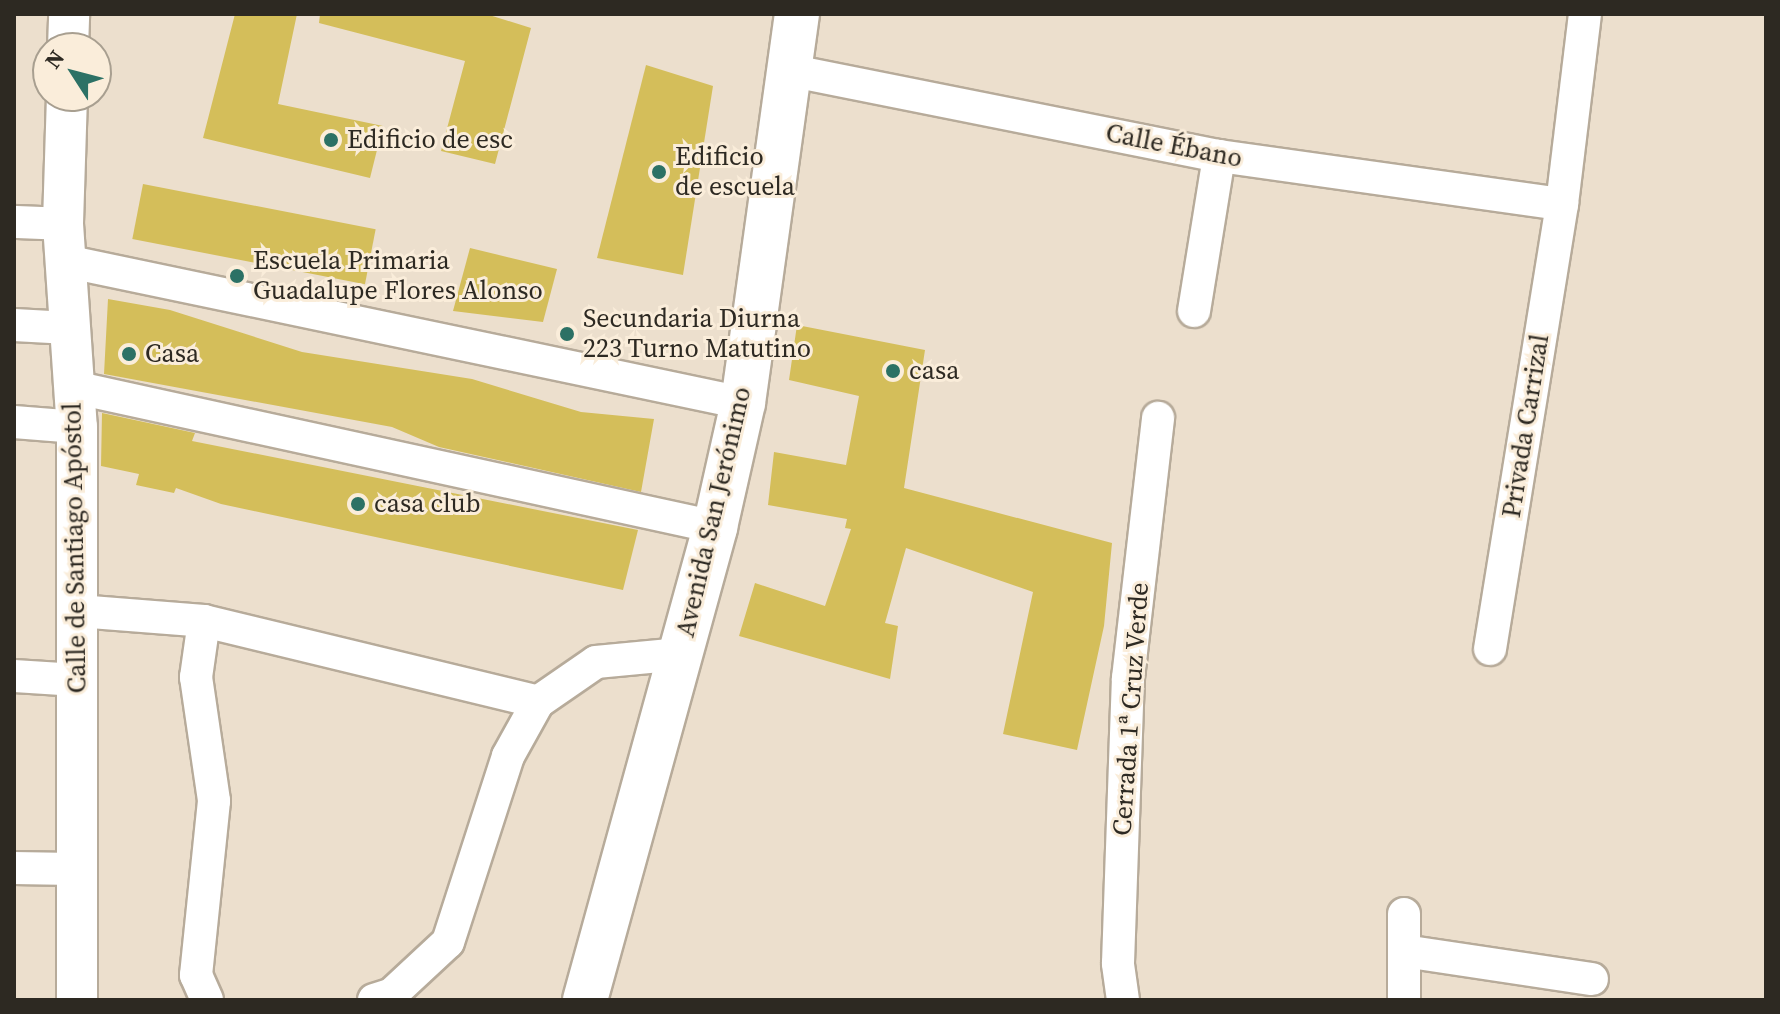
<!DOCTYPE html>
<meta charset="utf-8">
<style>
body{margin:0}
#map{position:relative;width:1780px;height:1014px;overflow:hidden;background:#ecdfcd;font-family:"Source Serif 4",serif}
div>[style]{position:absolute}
.building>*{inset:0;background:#d4be5a;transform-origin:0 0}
.roads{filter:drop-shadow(2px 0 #b7ab9a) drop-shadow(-2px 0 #b7ab9a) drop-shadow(0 2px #b7ab9a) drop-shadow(0 -2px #b7ab9a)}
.minor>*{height:32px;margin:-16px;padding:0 16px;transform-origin:16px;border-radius:16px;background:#fff}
.tertiary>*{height:40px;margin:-20px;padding:0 20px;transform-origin:20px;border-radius:20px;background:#fff}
.secondary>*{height:44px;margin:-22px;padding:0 22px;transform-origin:22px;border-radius:22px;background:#fff}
.dots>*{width:22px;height:22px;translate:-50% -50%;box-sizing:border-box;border:4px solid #faedda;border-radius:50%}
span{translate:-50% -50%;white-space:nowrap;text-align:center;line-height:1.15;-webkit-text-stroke:6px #faedda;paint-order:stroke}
.poi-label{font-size:26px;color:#2d2922}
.left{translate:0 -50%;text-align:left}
.street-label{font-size:26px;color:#2d2922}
.frame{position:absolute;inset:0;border:16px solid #2d2922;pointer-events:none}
.north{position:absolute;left:32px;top:32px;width:80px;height:80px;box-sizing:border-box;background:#faedda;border:2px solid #a89f90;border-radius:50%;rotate:306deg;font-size:22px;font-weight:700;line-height:32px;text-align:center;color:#2d2922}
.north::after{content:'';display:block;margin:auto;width:28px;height:36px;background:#2c7165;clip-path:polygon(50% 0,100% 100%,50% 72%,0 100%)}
</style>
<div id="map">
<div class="building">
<div style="clip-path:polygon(235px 14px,297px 14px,278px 104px,383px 126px,370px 178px,203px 138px)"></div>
<div style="clip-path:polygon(320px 14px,486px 14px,531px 28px,495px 164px,441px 151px,465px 61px,319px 23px)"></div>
<div style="clip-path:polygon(646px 65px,713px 86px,683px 275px,597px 258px)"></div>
<div style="left:143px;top:184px;width:237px;height:56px;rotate:11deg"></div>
<div style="clip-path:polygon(470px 248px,557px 269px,543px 322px,453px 311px)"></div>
<div style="clip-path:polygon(108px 299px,170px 310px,302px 352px,472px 379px,581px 412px,654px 419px,641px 492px,439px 447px,392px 427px,104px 374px)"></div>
<div style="clip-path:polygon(797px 325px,925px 350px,904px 488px,1112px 543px,1104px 626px,1077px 750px,1003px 734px,1033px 592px,906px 548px,885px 623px,898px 626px,890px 679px,739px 636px,755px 583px,825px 606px,851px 529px,845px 528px,847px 519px,768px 505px,774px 452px,846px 465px,859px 396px,789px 380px)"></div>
<div style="clip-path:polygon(102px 413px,195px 433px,192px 441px,638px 530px,623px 590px,221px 504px,176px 488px,174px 493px,136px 485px,139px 474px,101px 466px)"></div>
</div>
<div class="roads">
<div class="minor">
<div style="left:788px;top:70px;width:439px;rotate:11.3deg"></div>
<div style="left:1219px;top:156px;width:346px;rotate:8deg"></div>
<div style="left:14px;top:222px;width:49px;rotate:2.3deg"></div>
<div style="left:65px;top:261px;width:693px;rotate:11.83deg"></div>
<div style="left:1194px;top:311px;width:157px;rotate:-80.8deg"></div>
<div style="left:14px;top:325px;width:55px;rotate:3.1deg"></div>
<div style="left:73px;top:387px;width:657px;rotate:12.3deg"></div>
<div style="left:14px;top:422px;width:63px;rotate:4.5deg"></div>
<div style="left:78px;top:611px;width:126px;rotate:4.5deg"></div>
<div style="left:204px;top:621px;width:344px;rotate:13.6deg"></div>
<div style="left:204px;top:621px;width:57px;rotate:98.1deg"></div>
<div style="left:196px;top:677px;width:125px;rotate:81.7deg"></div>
<div style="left:214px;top:801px;width:175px;rotate:95.9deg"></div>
<div style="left:196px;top:975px;width:27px;rotate:66deg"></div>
<div style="left:1490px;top:649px;width:451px;rotate:-80.8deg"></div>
<div style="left:1562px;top:204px;width:191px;rotate:-83.1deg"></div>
<div style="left:14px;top:676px;width:63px;rotate:3.6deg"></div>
<div style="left:14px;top:868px;width:60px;rotate:1deg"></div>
<div style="left:1404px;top:914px;width:86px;rotate:90deg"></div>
<div style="left:1404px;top:951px;width:190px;rotate:8.5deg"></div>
<div style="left:374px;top:1000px;width:19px;rotate:-18deg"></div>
<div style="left:392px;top:994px;width:76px;rotate:-42.9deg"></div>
<div style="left:448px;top:942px;width:195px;rotate:-72.1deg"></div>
<div style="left:508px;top:756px;width:62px;rotate:-60.9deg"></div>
<div style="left:538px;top:702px;width:70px;rotate:-34.6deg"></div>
<div style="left:596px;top:662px;width:85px;rotate:-5.4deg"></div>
<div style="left:1123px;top:1000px;width:37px;rotate:-98deg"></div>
<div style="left:1118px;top:963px;width:285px;rotate:-88deg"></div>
<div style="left:1128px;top:678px;width:262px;rotate:-83.4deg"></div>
</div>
<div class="tertiary">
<div style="left:68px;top:48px;width:34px;rotate:-88deg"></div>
<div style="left:67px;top:96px;width:128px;rotate:91.8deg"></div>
<div style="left:63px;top:224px;width:203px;rotate:86.1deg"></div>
<div style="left:77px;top:427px;width:573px;rotate:90deg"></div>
</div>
<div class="secondary">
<div style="left:585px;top:1000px;width:491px;rotate:-74.6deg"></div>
<div style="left:715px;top:527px;width:127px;rotate:-77.3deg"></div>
<div style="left:743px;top:403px;width:393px;rotate:-82.1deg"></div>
</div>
</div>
<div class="dots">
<div style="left:331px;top:140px;background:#2c7165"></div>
<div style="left:659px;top:172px;background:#2c7165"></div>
<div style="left:237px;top:276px;background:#2c7165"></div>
<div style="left:567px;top:334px;background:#2c7165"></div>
<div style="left:129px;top:354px;background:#2c7165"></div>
<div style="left:893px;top:371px;background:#2c7165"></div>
<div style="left:358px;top:504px;background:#2c7165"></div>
</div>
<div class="poi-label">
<span class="left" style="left:347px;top:140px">Edificio de esc</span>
<span class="left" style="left:675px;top:172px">Edificio<br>de escuela</span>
<span class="left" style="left:253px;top:276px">Escuela Primaria<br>Guadalupe Flores Alonso</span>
<span class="left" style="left:583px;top:334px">Secundaria Diurna<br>223 Turno Matutino</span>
<span class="left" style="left:145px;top:354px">Casa</span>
<span class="left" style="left:909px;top:371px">casa</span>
<span class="left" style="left:374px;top:504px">casa club</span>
</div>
<div class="street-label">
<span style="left:1174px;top:146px;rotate:11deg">Calle Ébano</span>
<span style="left:1526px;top:426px;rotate:-81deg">Privada Carrizal</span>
<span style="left:714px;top:512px;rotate:-77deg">Avenida San Jerónimo</span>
<span style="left:75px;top:548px;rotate:-91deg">Calle de Santiago Apóstol</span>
<span style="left:1131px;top:709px;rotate:-86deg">Cerrada 1ª Cruz Verde</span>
</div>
<div class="frame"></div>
<div class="north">N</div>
</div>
